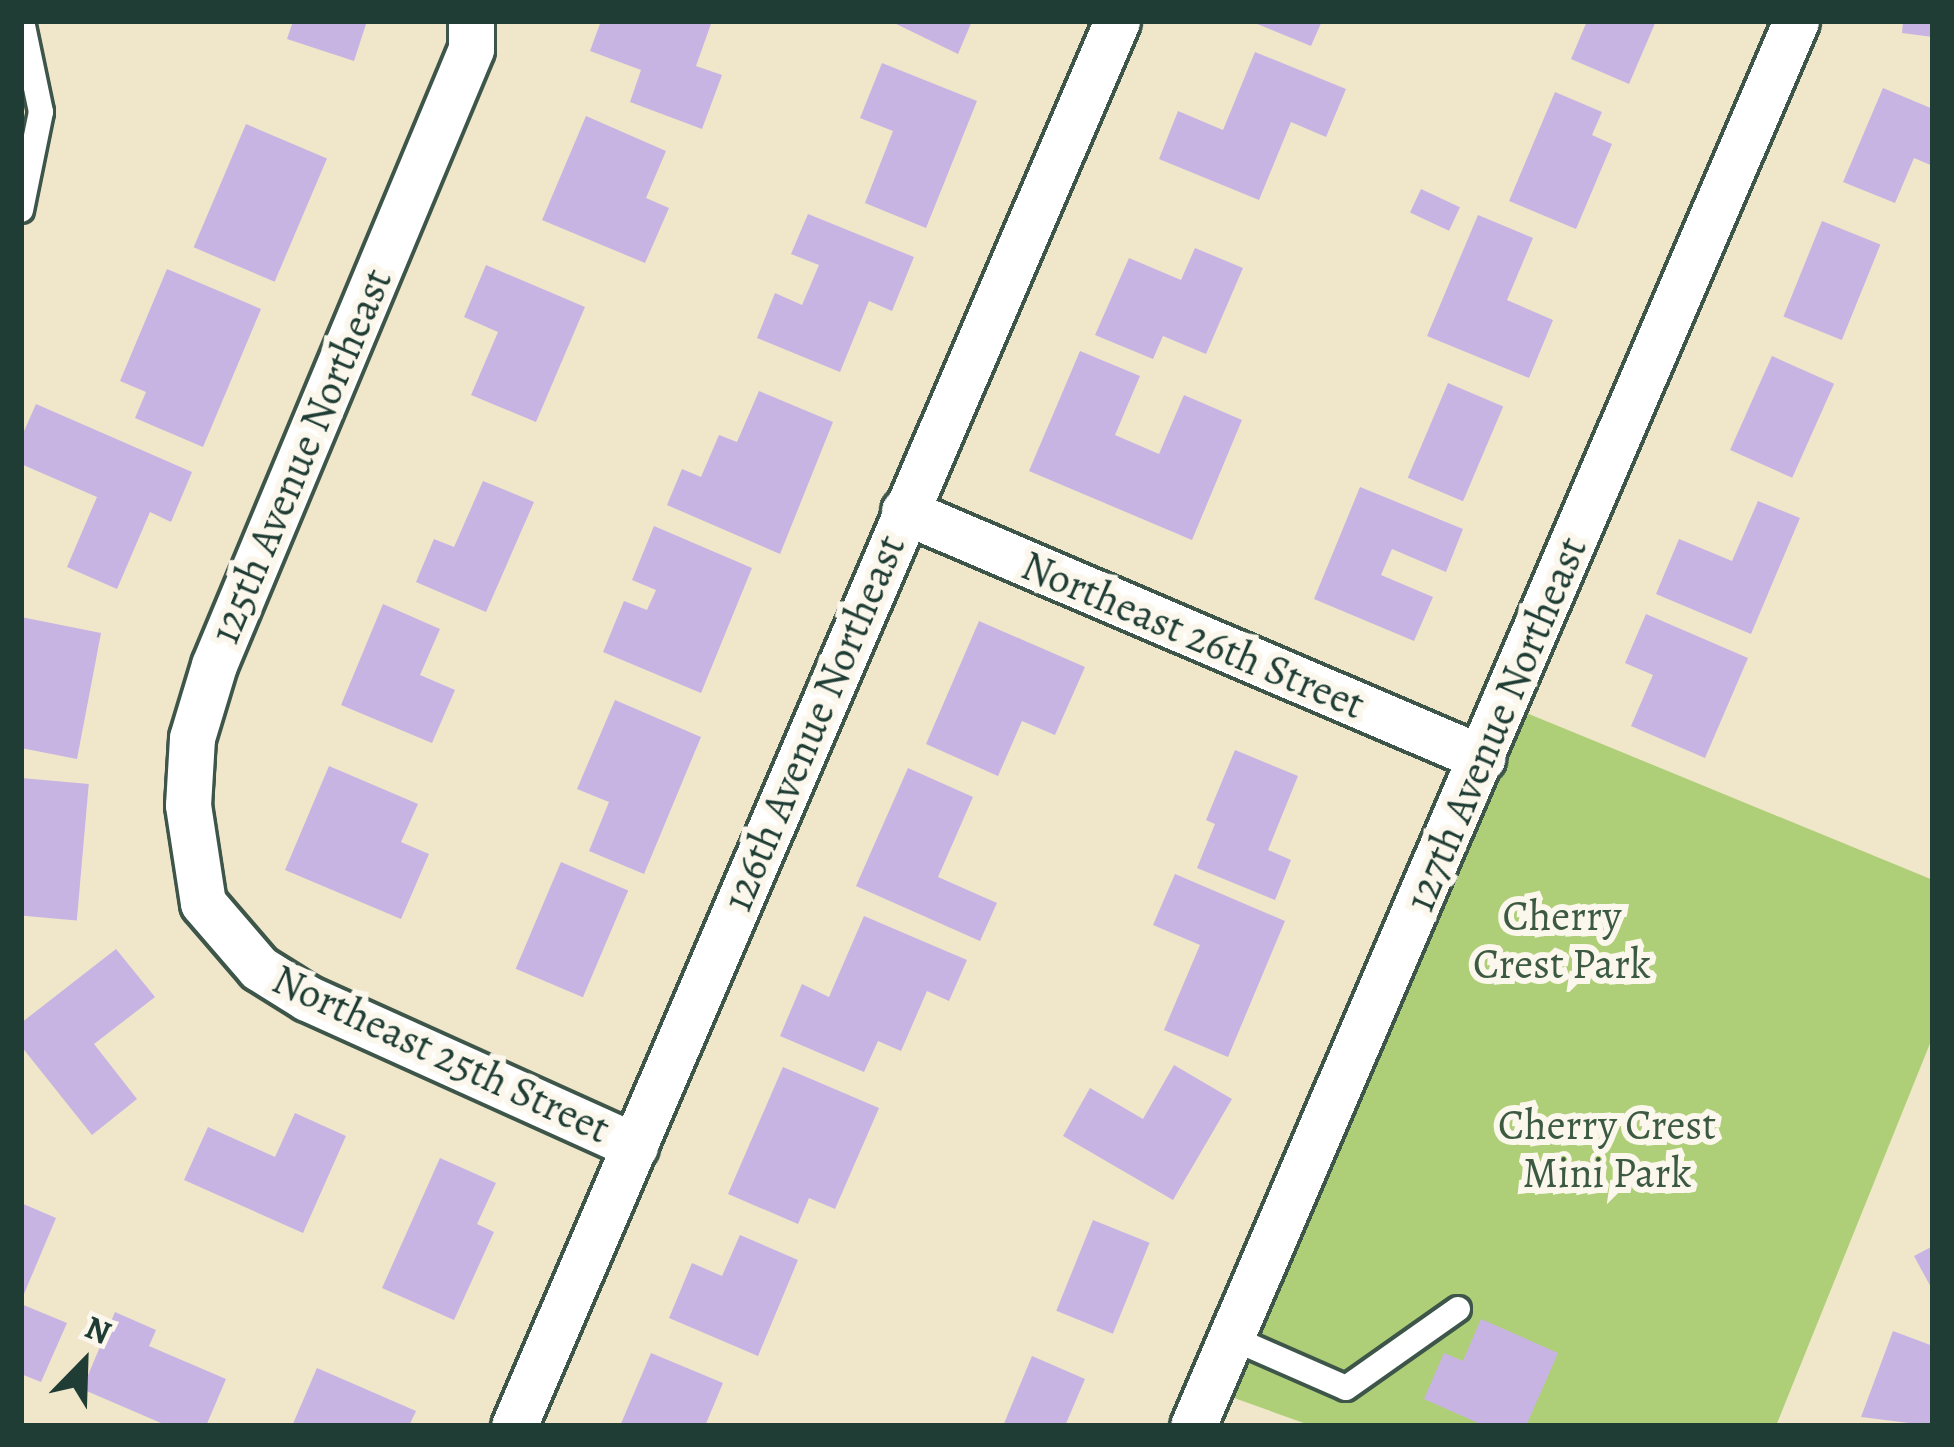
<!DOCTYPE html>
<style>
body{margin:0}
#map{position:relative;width:1954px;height:1447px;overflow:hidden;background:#f0e6ca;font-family:Alegreya,serif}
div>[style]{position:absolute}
.green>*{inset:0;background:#aecf77}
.building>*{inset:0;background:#c8b4e3;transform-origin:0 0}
.roads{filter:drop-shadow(3px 0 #3e564a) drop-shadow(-3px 0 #3e564a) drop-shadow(0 3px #3e564a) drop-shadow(0 -3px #3e564a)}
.lane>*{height:24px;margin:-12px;padding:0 12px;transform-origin:12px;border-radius:12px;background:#fff}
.street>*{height:45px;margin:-22.5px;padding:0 22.5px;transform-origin:22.5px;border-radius:22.5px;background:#fff}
span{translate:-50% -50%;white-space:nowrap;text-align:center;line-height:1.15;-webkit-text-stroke:12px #fbf7ec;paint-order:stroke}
.street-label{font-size:42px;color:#1f3d34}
.park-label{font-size:42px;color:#3c5a41}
.frame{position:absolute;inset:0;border:24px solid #1f3d34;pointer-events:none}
.north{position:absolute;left:24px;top:1303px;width:120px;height:120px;-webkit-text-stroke:9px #fbf7ec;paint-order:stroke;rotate:23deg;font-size:33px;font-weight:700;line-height:48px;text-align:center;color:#1f3d34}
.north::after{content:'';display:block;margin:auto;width:42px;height:54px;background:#1f3d34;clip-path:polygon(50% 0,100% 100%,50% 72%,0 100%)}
</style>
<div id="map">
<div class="green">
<div style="clip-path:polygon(1512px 707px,1933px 880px,1933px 1036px,1776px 1426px,1312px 1426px,1223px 1394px)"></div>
</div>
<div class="building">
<div style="clip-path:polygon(293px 21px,367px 21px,354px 61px,287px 39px)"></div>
<div style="clip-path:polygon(601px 21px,712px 21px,696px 66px,722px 75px,702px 129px,630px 102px,641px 70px,590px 51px)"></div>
<div style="clip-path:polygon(890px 21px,972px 21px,958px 54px)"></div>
<div style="clip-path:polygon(1250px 21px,1322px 21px,1311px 46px)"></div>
<div style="clip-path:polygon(1587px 21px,1656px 21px,1629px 84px,1571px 59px)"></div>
<div style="clip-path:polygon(1903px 21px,1933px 21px,1933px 37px,1902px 33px)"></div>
<div style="clip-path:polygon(1255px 52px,1346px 89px,1326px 137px,1291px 122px,1259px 200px,1159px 159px,1178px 111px,1223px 130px)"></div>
<div style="clip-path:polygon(882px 63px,977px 101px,926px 228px,865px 203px,893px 131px,860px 118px)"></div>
<div style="clip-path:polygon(1883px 88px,1933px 109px,1933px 166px,1914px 158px,1895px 203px,1843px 182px)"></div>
<div style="clip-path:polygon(1555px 92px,1602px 112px,1592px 135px,1612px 144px,1576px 229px,1509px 201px)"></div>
<div style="clip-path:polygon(586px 116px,666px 151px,646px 198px,669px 208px,645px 263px,542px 220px)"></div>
<div style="left:246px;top:124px;width:88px;height:134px;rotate:23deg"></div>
<div style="left:1421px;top:189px;width:43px;height:26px;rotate:25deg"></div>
<div style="clip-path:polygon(808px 214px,914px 257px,892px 311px,869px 301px,840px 372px,757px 338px,775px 293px,802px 305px,819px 265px,791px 254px)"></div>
<div style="clip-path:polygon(1478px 215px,1533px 238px,1507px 300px,1553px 320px,1529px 378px,1427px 336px)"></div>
<div style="left:1822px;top:221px;width:63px;height:103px;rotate:22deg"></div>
<div style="clip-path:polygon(1195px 248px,1243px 268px,1206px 354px,1163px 336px,1153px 359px,1095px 335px,1129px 258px,1181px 280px)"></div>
<div style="clip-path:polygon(486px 265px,585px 307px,536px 422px,471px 395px,498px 332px,464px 317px)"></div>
<div style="clip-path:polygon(167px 269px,261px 309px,203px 447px,135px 418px,146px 392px,120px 381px)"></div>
<div style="clip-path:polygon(1080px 351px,1140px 376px,1115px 435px,1159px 454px,1184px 395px,1242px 420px,1192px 540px,1029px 471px)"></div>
<div style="left:1772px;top:356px;width:68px;height:103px;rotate:24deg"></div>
<div style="left:1448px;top:383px;width:60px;height:103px;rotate:23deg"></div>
<div style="clip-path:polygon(759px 391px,833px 422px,780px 554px,667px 505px,682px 469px,701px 477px,719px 435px,737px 442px)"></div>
<div style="clip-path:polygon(36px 404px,192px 472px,171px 522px,150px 512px,117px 589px,67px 567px,97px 497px,21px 464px,21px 438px)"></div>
<div style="clip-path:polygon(483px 481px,534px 502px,486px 612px,416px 582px,434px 539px,454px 547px)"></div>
<div style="clip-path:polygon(1360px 487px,1463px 529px,1446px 572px,1392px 549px,1381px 575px,1433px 597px,1414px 641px,1314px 599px)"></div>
<div style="clip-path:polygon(1758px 501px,1800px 518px,1751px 634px,1656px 594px,1679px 539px,1732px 561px)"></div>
<div style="clip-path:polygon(654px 526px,752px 568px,701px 693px,603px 652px,624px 601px,647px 610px,656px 590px,632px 580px)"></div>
<div style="clip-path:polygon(383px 604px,440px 629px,420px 675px,455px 690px,432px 743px,341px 705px)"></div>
<div style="clip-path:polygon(1646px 614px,1748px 658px,1705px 758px,1631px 726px,1653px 675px,1625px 663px)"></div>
<div style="clip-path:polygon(21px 617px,101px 633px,77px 759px,21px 748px)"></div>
<div style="clip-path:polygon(979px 621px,1085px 667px,1055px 735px,1022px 721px,998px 776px,926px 744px)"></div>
<div style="clip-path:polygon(615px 700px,701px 737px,644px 874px,589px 851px,609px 802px,577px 789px)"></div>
<div style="clip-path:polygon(1235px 750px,1298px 776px,1268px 850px,1291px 860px,1275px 900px,1197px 868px,1215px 824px,1206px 820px)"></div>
<div style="clip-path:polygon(329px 766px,418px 804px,401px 842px,429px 854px,401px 919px,285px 870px)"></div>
<div style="clip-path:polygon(908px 768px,973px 797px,938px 877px,997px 903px,980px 941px,856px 886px)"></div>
<div style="left:21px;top:778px;width:68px;height:137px;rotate:5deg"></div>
<div style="left:561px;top:862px;width:73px;height:116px;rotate:23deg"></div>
<div style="clip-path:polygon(1175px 874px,1285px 921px,1228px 1057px,1164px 1030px,1200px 945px,1153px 925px)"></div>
<div style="clip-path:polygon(864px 916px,967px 960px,949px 1001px,927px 991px,901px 1051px,878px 1041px,864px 1072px,780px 1036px,802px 984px,829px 997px)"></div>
<div style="clip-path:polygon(116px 949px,155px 997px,94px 1044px,137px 1099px,92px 1135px,21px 1046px,21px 1023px)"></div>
<div style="clip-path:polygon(1174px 1065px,1232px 1099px,1173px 1200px,1063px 1136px,1090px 1088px,1143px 1119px)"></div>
<div style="clip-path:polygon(783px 1067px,879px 1108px,835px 1209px,809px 1198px,798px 1224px,728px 1194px)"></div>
<div style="clip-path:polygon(295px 1113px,346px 1136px,303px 1233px,184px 1180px,208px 1127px,275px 1157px)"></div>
<div style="clip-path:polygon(440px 1158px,496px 1183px,477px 1224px,494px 1232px,454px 1320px,382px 1288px)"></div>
<div style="clip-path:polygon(21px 1203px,56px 1218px,21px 1301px)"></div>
<div style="left:1093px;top:1220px;width:61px;height:98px;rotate:22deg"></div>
<div style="clip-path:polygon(740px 1235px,798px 1260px,758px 1356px,669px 1318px,692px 1263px,722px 1276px)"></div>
<div style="clip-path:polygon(1933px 1246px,1933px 1291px,1914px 1256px)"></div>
<div style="clip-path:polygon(21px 1304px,67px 1323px,41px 1382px,21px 1374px)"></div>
<div style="clip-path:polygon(115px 1312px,156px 1330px,149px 1346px,226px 1379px,206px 1426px,168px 1426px,82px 1389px)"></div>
<div style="clip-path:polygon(1481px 1319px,1558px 1353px,1526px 1426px,1485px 1426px,1424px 1399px,1444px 1353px,1463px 1361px)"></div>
<div style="clip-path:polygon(1893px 1331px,1933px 1346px,1933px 1426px,1861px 1417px)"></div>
<div style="clip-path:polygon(651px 1353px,723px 1383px,705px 1426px,620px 1426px)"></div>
<div style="clip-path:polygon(1032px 1356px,1085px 1379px,1065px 1426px,1003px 1426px)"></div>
<div style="clip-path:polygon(317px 1368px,416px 1411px,409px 1426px,292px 1426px)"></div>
</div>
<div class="roads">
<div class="lane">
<div style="left:21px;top:210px;width:100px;rotate:-78.5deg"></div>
<div style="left:41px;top:112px;width:93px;rotate:-101.8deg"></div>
<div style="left:1232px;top:1338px;width:124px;rotate:23.7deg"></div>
<div style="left:1346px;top:1388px;width:137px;rotate:-35.2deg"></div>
</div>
<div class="street">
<div style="left:471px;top:21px;width:28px;rotate:90deg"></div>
<div style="left:471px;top:49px;width:667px;rotate:112.65deg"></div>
<div style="left:214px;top:665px;width:76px;rotate:106.8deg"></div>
<div style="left:192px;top:738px;width:67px;rotate:93.4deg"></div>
<div style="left:188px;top:805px;width:99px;rotate:81.3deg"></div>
<div style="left:203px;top:903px;width:86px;rotate:49.3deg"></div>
<div style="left:259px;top:968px;width:57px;rotate:32deg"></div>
<div style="left:307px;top:998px;width:360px;rotate:24.3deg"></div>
<div style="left:904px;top:511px;width:629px;rotate:23.14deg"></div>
<div style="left:514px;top:1426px;width:1529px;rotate:-66.77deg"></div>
<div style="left:1193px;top:1426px;width:1529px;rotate:-66.77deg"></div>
</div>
</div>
<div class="street-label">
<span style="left:301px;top:456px;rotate:-67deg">125th Avenue Northeast</span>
<span style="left:1193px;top:635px;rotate:23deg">Northeast 26th Street</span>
<span style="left:814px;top:723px;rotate:-67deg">126th Avenue Northeast</span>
<span style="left:1496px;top:724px;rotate:-67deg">127th Avenue Northeast</span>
<span style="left:441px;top:1054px;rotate:25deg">Northeast 25th Street</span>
</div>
<div class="park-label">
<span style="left:1562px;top:940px">Cherry<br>Crest Park</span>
<span style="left:1607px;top:1149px">Cherry Crest<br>Mini Park</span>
</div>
<div class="frame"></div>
<div class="north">N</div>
</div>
